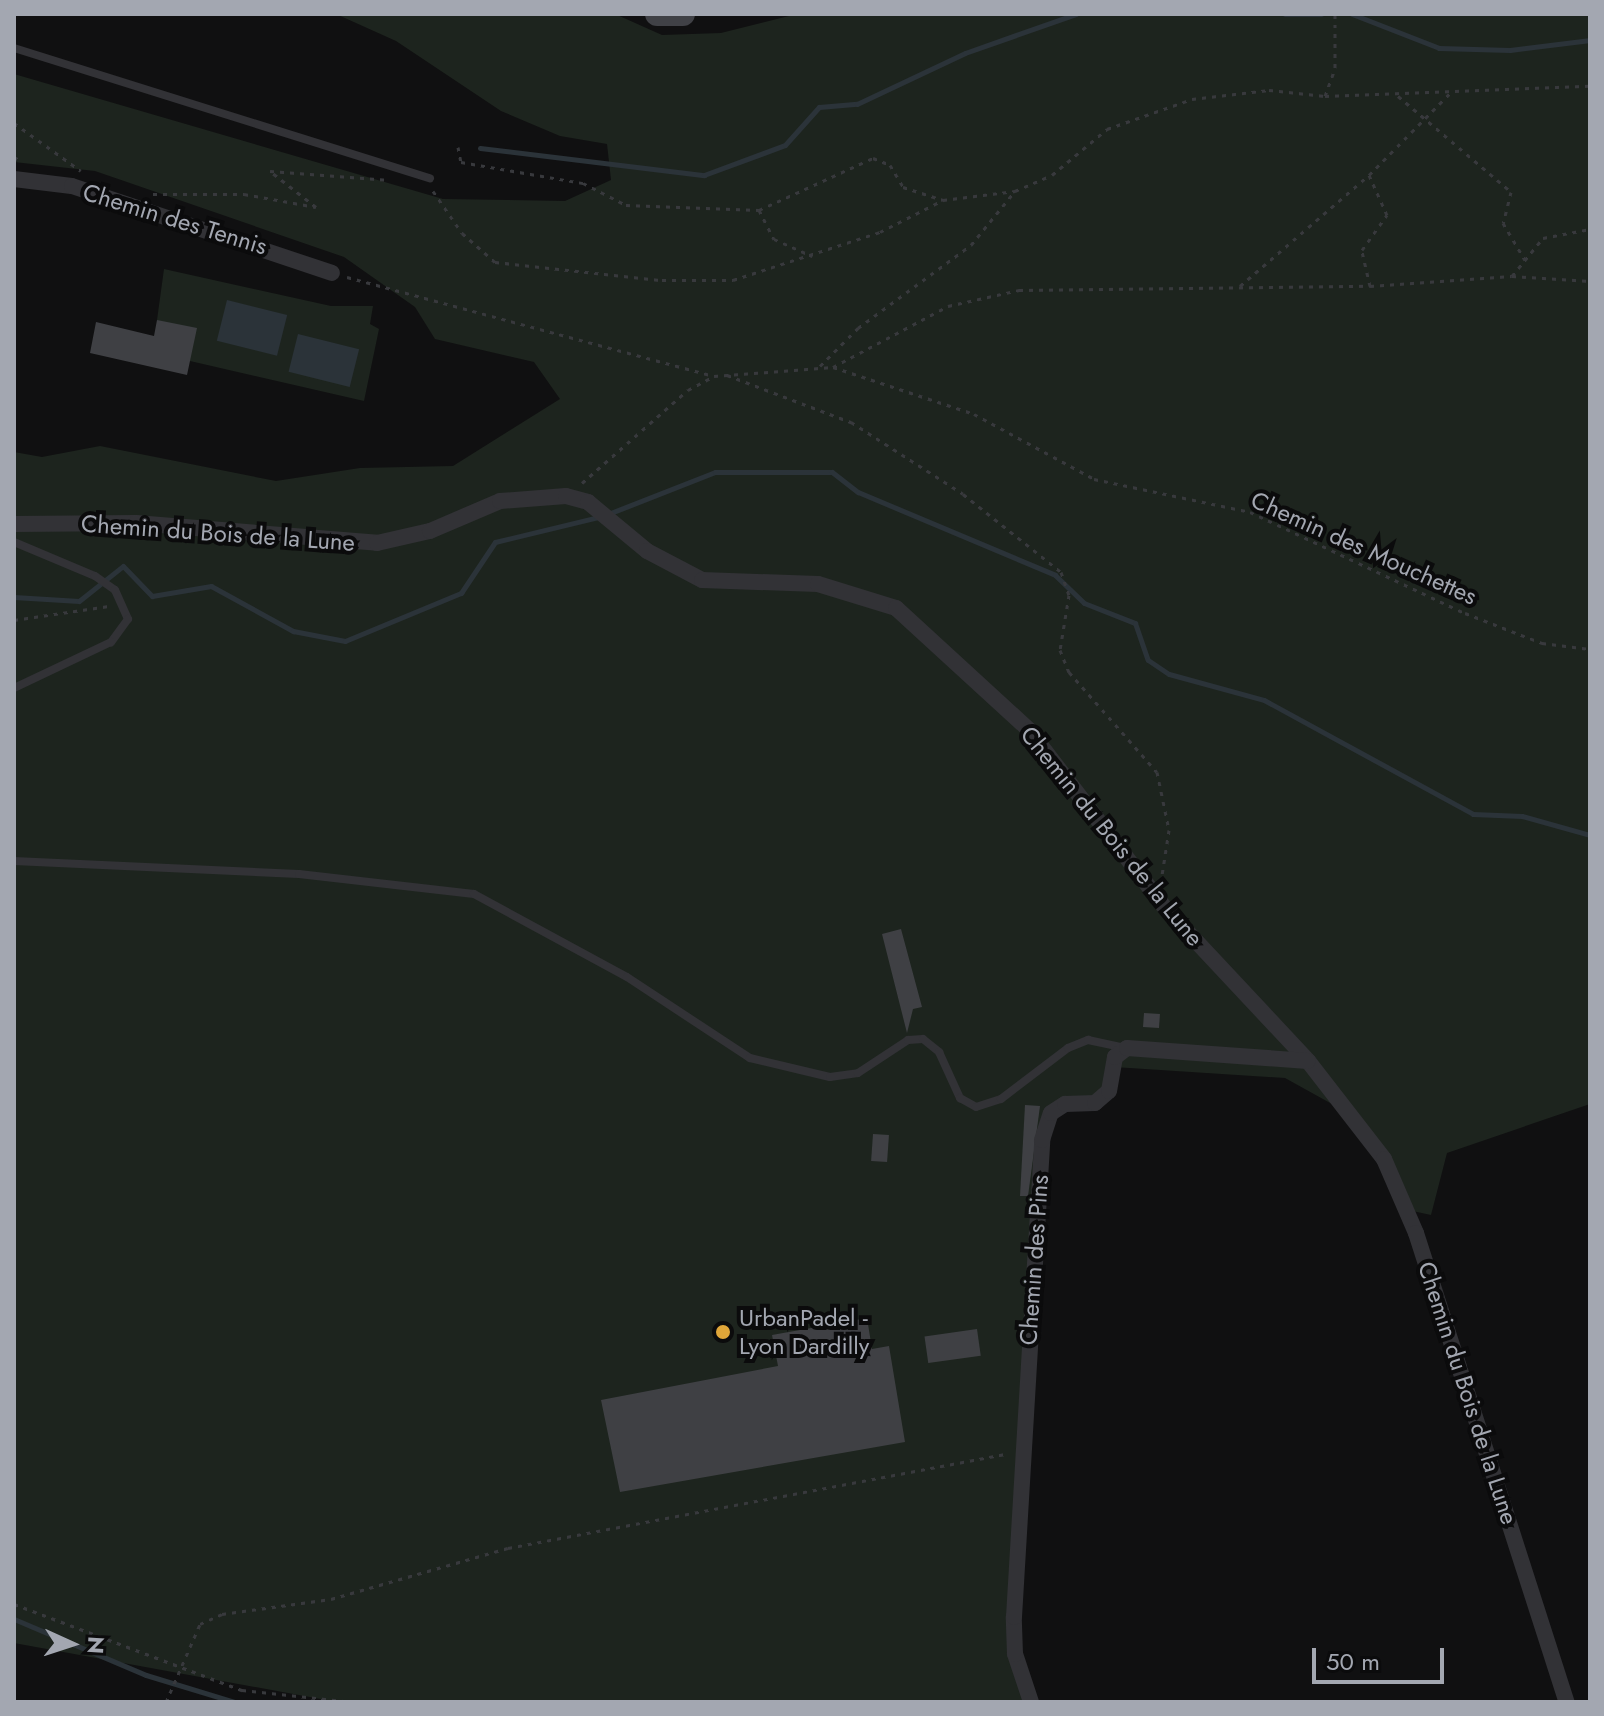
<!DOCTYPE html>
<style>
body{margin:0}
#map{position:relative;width:1604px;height:1716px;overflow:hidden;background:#101011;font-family:Jost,sans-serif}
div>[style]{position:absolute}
.green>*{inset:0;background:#1d241e}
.water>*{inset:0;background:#2b3339;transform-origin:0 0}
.stream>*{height:5px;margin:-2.5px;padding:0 2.5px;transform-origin:2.5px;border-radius:2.5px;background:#2b3339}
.building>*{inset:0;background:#3f4044;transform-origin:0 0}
.path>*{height:3px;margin-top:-1.5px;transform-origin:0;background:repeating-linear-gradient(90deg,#38393d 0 4px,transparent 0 10px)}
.lane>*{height:8px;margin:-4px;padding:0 4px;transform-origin:4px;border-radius:4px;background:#323236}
.street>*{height:16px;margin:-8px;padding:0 8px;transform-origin:8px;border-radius:8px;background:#323236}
.secondary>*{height:24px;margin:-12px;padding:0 12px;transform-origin:12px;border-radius:12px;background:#404146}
.dots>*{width:22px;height:22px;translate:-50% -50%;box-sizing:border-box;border:4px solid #0b0b0c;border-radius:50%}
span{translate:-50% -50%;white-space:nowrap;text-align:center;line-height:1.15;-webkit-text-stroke:8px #0b0b0c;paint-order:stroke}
.street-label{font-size:24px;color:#a3a7b1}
.poi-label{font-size:24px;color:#a3a7b1}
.left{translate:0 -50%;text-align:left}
.frame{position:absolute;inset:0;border:16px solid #a3a7b1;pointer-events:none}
.north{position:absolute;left:32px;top:1604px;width:80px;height:80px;-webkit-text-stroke:6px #0b0b0c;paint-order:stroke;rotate:93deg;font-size:22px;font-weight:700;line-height:32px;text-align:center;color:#a3a7b1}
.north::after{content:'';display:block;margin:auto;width:28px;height:36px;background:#a3a7b1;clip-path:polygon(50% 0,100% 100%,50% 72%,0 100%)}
.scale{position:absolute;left:1312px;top:1648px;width:132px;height:36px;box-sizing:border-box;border:4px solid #a3a7b1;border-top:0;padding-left:10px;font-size:24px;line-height:28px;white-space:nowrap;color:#a3a7b1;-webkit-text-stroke:6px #0b0b0c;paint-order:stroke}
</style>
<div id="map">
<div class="green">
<div style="clip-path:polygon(336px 14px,615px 14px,662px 35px,721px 33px,797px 14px,1590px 14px,1590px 1104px,1447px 1153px,1431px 1215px,1408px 1210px,1350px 1114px,1285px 1078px,1114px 1067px,1109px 1091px,1051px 1113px,1014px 1617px,1031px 1702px,337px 1702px,14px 1643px,14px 452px,42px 457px,100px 446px,276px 481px,360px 468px,453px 466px,560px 399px,534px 362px,435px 339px,415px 307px,344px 257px,95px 171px,14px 162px,14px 74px,443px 199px,565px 201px,611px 180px,607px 144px,560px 136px,501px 111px,396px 41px)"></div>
<div style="clip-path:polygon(164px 269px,331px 306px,373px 306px,370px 324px,379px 329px,364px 401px,190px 361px,157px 320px)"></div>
</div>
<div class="water">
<div style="left:227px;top:300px;width:62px;height:42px;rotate:14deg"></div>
<div style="left:298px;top:334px;width:63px;height:39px;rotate:14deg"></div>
</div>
<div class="stream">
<div style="left:1285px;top:14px;width:36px"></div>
<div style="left:1352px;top:14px;width:93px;rotate:21.3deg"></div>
<div style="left:1439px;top:48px;width:71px;rotate:1.6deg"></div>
<div style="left:1510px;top:50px;width:81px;rotate:-7.1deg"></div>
<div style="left:480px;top:148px;width:226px;rotate:6.9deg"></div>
<div style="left:704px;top:175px;width:86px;rotate:-20.3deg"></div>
<div style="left:785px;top:145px;width:51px;rotate:-48.2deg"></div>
<div style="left:819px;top:107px;width:38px;rotate:-5deg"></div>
<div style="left:857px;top:104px;width:119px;rotate:-25.3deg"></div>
<div style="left:965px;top:53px;width:118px;rotate:-19.4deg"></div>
<div style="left:608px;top:514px;width:115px;rotate:-21.4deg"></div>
<div style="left:715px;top:472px;width:117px"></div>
<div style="left:832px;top:472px;width:33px;rotate:38deg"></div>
<div style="left:858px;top:492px;width:214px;rotate:22.8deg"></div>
<div style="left:1055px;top:575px;width:40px;rotate:44deg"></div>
<div style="left:1084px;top:603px;width:55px;rotate:21.4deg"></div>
<div style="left:1135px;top:623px;width:39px;rotate:71deg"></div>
<div style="left:1148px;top:660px;width:25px;rotate:34deg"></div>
<div style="left:1169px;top:674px;width:98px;rotate:15.3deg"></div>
<div style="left:1264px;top:700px;width:238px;rotate:28.6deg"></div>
<div style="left:1473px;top:814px;width:49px;rotate:2.3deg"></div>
<div style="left:1522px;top:816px;width:71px;rotate:15.6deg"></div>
<div style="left:14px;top:597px;width:65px;rotate:3.5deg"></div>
<div style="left:79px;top:601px;width:56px;rotate:-38.5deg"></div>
<div style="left:123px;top:566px;width:42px;rotate:46deg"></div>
<div style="left:152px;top:596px;width:60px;rotate:-9.6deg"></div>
<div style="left:211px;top:586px;width:94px;rotate:28.8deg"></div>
<div style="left:293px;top:631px;width:53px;rotate:10.9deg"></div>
<div style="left:345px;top:641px;width:126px;rotate:-22.5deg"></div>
<div style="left:461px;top:593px;width:61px;rotate:-56.3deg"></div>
<div style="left:495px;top:542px;width:106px;rotate:-13.6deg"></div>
<div style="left:14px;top:1619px;width:143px;rotate:23deg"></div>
<div style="left:146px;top:1675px;width:93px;rotate:16.9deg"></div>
</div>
<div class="building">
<div style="clip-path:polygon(157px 320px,197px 328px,187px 375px,90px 353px,96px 322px,154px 336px)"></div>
<div style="clip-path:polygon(901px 929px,922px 1007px,913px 1009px,907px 1033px,882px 934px)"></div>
<div style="left:1144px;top:1013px;width:16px;height:14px;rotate:4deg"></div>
<div style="clip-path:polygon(1025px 1105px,1040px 1106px,1028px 1196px,1020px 1196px)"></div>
<div style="left:873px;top:1134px;width:16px;height:27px;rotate:4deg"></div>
<div style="clip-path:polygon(867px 1318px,872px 1349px,889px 1346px,905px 1442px,620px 1492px,601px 1400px,778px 1366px,772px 1335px)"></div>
<div style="left:977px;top:1329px;width:27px;height:53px;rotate:82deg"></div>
</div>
<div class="path">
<div style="left:1372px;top:14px;width:8px"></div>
<div style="left:1325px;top:96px;width:30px;rotate:-70deg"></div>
<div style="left:1335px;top:68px;width:54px;rotate:-90deg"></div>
<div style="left:1398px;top:96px;width:148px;rotate:40.3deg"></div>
<div style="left:1511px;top:192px;width:32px;rotate:104deg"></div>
<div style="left:1503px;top:223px;width:43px;rotate:59.3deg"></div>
<div style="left:14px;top:123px;width:82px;rotate:35.6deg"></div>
<div style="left:458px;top:147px;width:15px;rotate:79deg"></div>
<div style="left:461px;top:162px;width:124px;rotate:9.8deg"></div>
<div style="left:583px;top:183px;width:48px;rotate:27.1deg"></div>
<div style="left:626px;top:205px;width:133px;rotate:2.2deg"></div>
<div style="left:759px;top:210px;width:125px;rotate:-24.5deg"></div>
<div style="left:873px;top:158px;width:18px;rotate:22deg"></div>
<div style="left:890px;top:165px;width:26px;rotate:59deg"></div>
<div style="left:903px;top:187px;width:42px;rotate:18deg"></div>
<div style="left:943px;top:200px;width:73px;rotate:-7.1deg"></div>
<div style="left:1015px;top:191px;width:40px;rotate:-23.4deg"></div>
<div style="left:1052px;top:175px;width:72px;rotate:-39.9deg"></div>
<div style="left:1107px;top:129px;width:90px;rotate:-19.4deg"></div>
<div style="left:1192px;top:99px;width:78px;rotate:-6.7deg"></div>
<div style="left:1269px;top:90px;width:56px;rotate:6.1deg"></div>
<div style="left:1325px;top:96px;width:265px;rotate:-2.2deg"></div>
<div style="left:14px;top:157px;width:9px;rotate:27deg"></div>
<div style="left:433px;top:191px;width:51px;rotate:55.4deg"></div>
<div style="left:462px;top:233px;width:44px;rotate:41.3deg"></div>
<div style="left:495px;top:262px;width:168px;rotate:6.2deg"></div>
<div style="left:662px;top:280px;width:71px"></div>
<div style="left:733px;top:280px;width:155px;rotate:-18.1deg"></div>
<div style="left:880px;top:232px;width:71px;rotate:-26.9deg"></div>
<div style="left:153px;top:194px;width:91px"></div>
<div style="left:244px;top:194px;width:73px;rotate:10.2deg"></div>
<div style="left:316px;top:207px;width:58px;rotate:-142deg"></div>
<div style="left:270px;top:171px;width:120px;rotate:4.3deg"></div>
<div style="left:759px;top:210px;width:33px;rotate:63deg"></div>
<div style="left:774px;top:239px;width:42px;rotate:24.1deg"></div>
<div style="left:1512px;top:276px;width:49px;rotate:-50.8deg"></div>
<div style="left:1543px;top:238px;width:48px;rotate:-10.8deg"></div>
<div style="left:347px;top:277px;width:380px;rotate:15.1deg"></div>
<div style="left:1240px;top:286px;width:170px;rotate:-40.7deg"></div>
<div style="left:1370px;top:286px;width:37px;rotate:-103deg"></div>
<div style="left:1362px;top:250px;width:43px;rotate:-54.5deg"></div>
<div style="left:1387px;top:215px;width:44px;rotate:-114.2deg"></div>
<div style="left:1369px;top:175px;width:117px;rotate:-45.3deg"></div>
<div style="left:820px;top:366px;width:54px;rotate:-45deg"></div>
<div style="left:858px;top:328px;width:140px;rotate:-36.3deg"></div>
<div style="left:971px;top:245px;width:70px;rotate:-50.8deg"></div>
<div style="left:833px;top:367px;width:130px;rotate:-27.9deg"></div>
<div style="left:948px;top:306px;width:73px;rotate:-12.7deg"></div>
<div style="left:1019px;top:290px;width:351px;rotate:-0.7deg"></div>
<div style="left:1370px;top:286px;width:142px;rotate:-4deg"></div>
<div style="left:1512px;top:276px;width:78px;rotate:3.7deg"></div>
<div style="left:727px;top:375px;width:133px;rotate:20.8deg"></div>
<div style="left:851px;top:422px;width:133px;rotate:32.7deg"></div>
<div style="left:963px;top:494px;width:125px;rotate:38.5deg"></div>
<div style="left:1061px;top:572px;width:24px;rotate:71deg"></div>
<div style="left:1069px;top:595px;width:56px;rotate:99.3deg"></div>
<div style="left:1060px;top:650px;width:24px;rotate:68deg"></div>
<div style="left:1069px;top:672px;width:133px;rotate:48.7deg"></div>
<div style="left:1157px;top:772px;width:59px;rotate:78.3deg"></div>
<div style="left:1169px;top:830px;width:46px;rotate:98.8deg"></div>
<div style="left:582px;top:483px;width:141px;rotate:-41.3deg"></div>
<div style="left:688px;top:390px;width:30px;rotate:-28deg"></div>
<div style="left:714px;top:376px;width:119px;rotate:-4.3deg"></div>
<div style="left:833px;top:367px;width:149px;rotate:18.4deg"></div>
<div style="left:974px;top:414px;width:136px;rotate:28.4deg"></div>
<div style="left:1094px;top:479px;width:159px;rotate:11.9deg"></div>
<div style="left:1250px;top:512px;width:238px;rotate:25.2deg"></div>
<div style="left:1465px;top:613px;width:83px;rotate:21.3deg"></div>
<div style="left:1542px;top:643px;width:48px;rotate:7.1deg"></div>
<div style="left:14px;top:620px;width:96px;rotate:-8.4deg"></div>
<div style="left:14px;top:1604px;width:244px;rotate:20.7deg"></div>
<div style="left:242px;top:1690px;width:111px;rotate:6.2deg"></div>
<div style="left:166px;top:1702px;width:85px;rotate:-66.4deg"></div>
<div style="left:200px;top:1624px;width:24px;rotate:-24deg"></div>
<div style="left:222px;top:1614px;width:110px;rotate:-7.8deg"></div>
<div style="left:331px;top:1599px;width:184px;rotate:-16.1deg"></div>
<div style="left:508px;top:1548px;width:506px;rotate:-10.71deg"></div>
</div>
<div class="lane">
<div style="left:14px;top:48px;width:436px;rotate:17.4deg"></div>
<div style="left:14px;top:542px;width:88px;rotate:22.8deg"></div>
<div style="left:95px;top:576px;width:24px;rotate:35deg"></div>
<div style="left:115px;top:590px;width:32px;rotate:66deg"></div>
<div style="left:128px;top:619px;width:29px;rotate:126deg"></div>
<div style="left:111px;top:642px;width:107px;rotate:154.6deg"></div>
<div style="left:14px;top:861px;width:285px;rotate:2.6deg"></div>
<div style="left:299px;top:874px;width:176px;rotate:6.5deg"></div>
<div style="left:474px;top:894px;width:174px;rotate:28.5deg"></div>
<div style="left:627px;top:977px;width:147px;rotate:33.4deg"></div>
<div style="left:750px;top:1058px;width:82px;rotate:13.4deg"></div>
<div style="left:830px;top:1077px;width:28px;rotate:-8deg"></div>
<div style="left:858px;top:1073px;width:60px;rotate:-33.4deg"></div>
<div style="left:908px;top:1040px;width:15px;rotate:-4deg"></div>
<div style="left:923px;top:1039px;width:21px;rotate:39deg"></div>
<div style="left:939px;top:1052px;width:51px;rotate:65.5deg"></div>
<div style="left:960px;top:1098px;width:18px;rotate:29deg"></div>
<div style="left:976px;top:1107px;width:26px;rotate:-18deg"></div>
<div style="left:1001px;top:1099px;width:84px;rotate:-37.3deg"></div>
<div style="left:1068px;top:1048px;width:22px;rotate:-22deg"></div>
<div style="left:1088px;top:1040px;width:39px;rotate:12deg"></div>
</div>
<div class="street">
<div style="left:14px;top:179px;width:58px;rotate:6.9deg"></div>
<div style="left:72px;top:186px;width:274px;rotate:18.5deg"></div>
<div style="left:14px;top:524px;width:122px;rotate:-0.5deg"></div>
<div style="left:136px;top:523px;width:242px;rotate:4.7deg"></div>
<div style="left:377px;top:543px;width:54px;rotate:-12.8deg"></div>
<div style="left:430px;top:531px;width:76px;rotate:-23.2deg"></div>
<div style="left:500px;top:501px;width:66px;rotate:-4.3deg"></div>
<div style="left:566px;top:496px;width:23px;rotate:15deg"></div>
<div style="left:588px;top:502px;width:77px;rotate:39.7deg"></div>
<div style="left:647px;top:551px;width:62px;rotate:27.8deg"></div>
<div style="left:702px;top:580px;width:116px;rotate:2deg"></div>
<div style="left:818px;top:584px;width:82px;rotate:17.1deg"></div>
<div style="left:896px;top:608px;width:180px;rotate:42.5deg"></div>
<div style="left:1029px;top:730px;width:225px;rotate:52.6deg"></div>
<div style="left:1166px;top:909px;width:208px;rotate:46.9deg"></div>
<div style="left:1308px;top:1061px;width:124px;rotate:52.2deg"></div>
<div style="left:1384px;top:1159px;width:81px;rotate:66.6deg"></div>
<div style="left:1416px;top:1233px;width:493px;rotate:72.2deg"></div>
<div style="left:1031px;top:1702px;width:51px;rotate:-108.4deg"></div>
<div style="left:1015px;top:1654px;width:37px;rotate:-92deg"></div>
<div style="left:1014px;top:1617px;width:478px;rotate:-86.6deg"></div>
<div style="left:1042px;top:1140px;width:28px;rotate:-72deg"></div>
<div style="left:1051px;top:1113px;width:17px;rotate:-33deg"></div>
<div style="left:1065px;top:1104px;width:30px;rotate:-2deg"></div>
<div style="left:1095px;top:1103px;width:18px;rotate:-41deg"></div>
<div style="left:1109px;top:1091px;width:35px;rotate:-80deg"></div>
<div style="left:1115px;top:1057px;width:15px;rotate:-37deg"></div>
<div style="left:1127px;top:1048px;width:181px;rotate:4.1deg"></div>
</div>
<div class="secondary">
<div style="left:657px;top:14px;width:26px"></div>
</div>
<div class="dots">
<div style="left:723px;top:1332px;background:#e0a639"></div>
</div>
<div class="street-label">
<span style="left:175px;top:219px;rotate:17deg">Chemin des Tennis</span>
<span style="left:218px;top:533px;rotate:4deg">Chemin du Bois de la Lune</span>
<span style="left:1364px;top:548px;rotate:24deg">Chemin des Mouchettes</span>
<span style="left:1112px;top:836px;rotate:51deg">Chemin du Bois de la Lune</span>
<span style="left:1034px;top:1260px;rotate:-86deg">Chemin des Pins</span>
<span style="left:1468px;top:1393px;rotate:72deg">Chemin du Bois de la Lune</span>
</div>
<div class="poi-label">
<span class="left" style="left:739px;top:1332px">UrbanPadel -<br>Lyon Dardilly</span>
</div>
<div class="frame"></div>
<div class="north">N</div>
<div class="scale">50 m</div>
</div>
